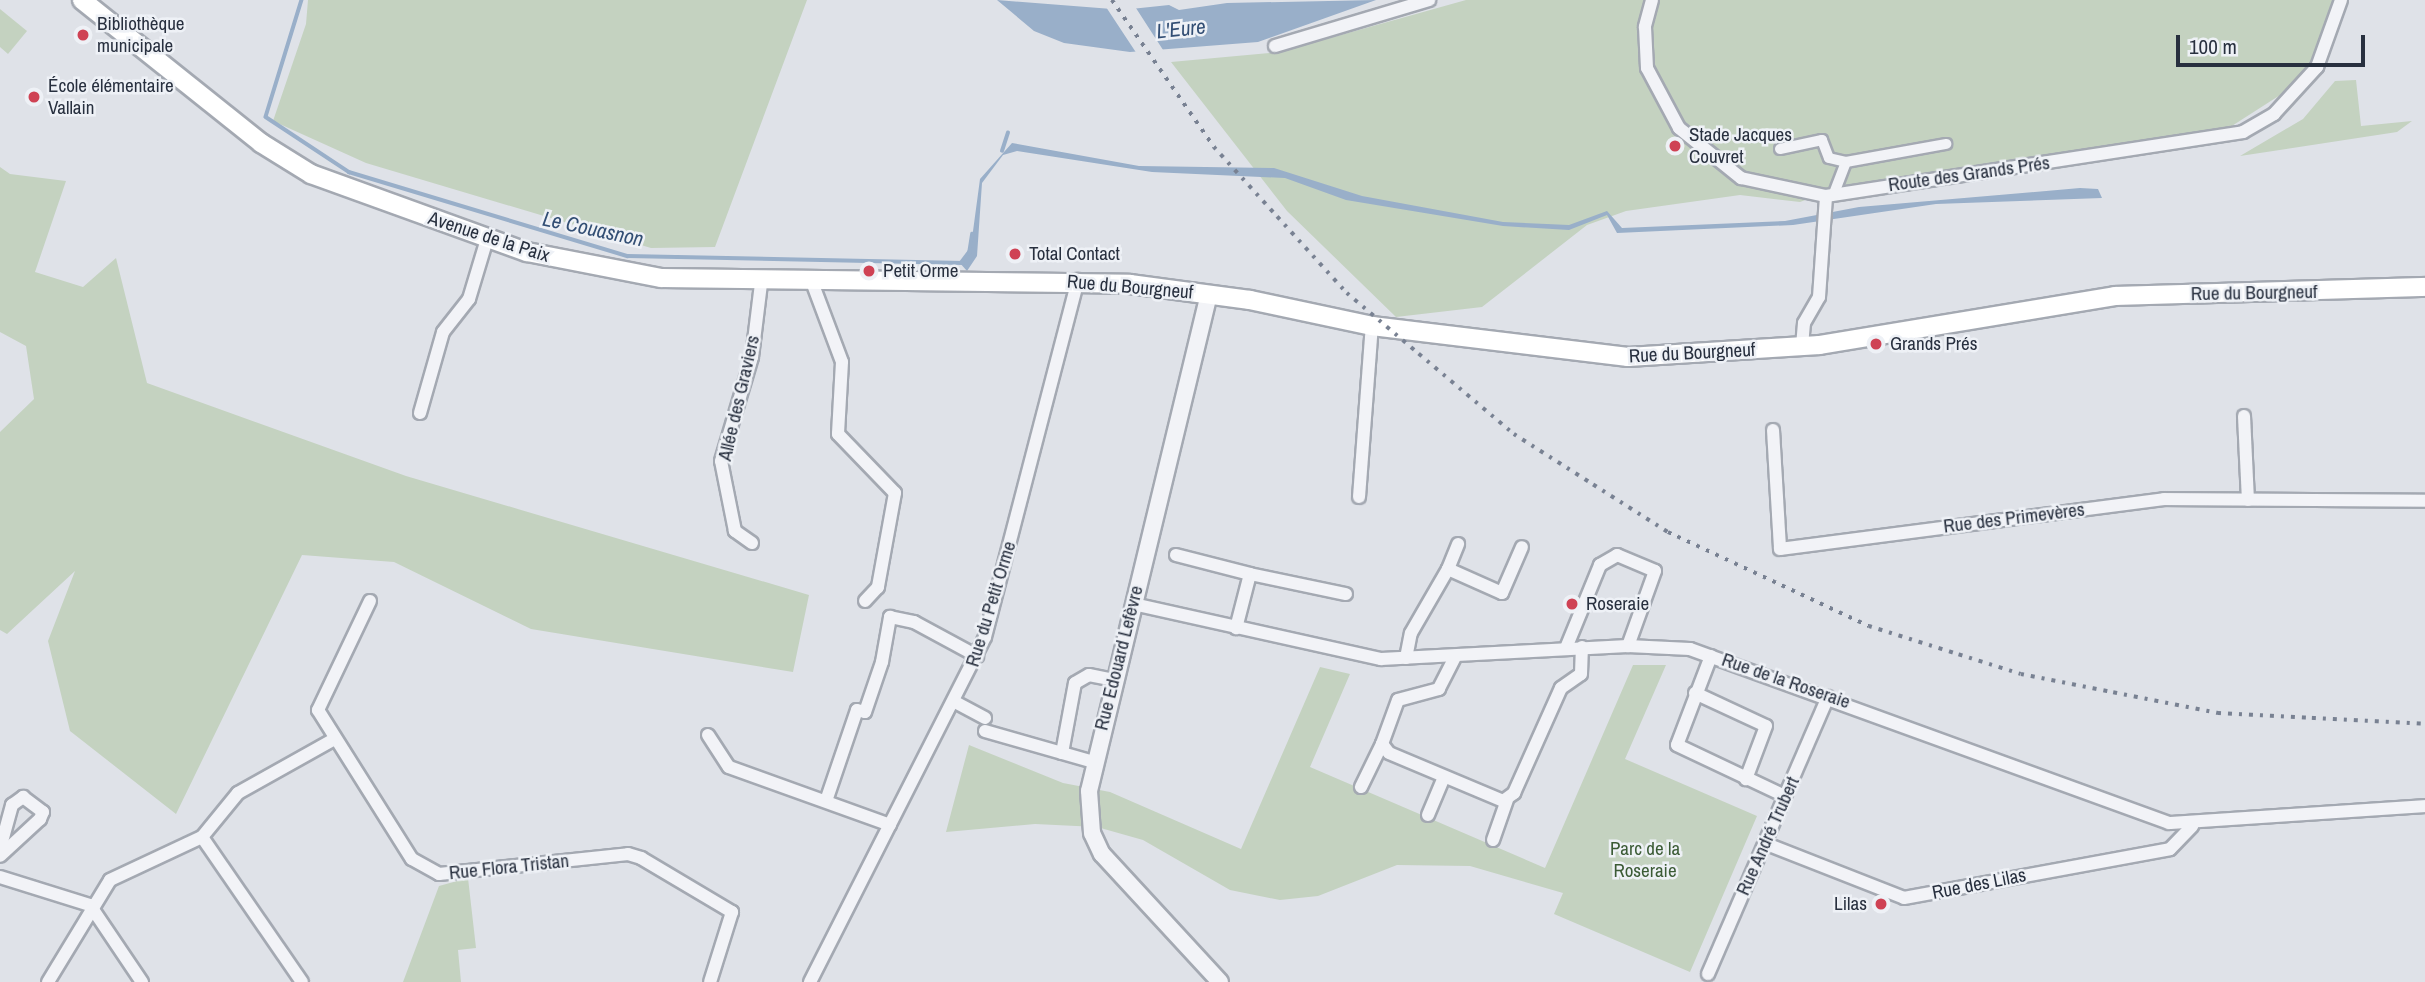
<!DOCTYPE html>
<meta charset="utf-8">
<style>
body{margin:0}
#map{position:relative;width:2425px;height:982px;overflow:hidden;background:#dfe2e8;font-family:"Archivo Narrow",sans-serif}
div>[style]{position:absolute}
.green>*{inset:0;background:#c4d2c0}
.water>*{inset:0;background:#99afc9}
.pier>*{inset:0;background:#dfe2e8}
.stream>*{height:3.5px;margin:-1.75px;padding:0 1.75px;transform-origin:1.75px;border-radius:1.75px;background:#99afc9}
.roads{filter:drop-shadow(2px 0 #a4a9b2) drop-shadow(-2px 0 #a4a9b2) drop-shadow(0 2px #a4a9b2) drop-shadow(0 -2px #a4a9b2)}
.pedestrian>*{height:10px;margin:-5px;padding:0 5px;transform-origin:5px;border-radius:5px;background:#f2f3f7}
.minor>*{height:12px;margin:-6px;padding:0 6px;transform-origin:6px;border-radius:6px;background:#f2f3f7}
.tertiary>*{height:16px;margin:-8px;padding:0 8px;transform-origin:8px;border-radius:8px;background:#f2f3f7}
.secondary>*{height:18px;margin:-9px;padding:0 9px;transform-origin:9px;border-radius:9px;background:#fff}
.rail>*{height:3.5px;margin-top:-1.75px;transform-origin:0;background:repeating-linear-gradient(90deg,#788192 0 3.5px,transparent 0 10.5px)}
.dots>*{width:19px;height:19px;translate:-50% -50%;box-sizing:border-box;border:4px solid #eef1f6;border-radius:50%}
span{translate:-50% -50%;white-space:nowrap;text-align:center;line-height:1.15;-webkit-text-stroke:5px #eef1f6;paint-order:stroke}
.poi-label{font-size:19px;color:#28303f}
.left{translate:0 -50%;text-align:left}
.right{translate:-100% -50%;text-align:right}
.street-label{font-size:19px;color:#28303f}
.park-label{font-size:19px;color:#3b5b35}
.water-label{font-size:21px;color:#324e74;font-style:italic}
.scale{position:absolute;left:2176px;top:35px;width:189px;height:32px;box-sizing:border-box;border:4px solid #28303f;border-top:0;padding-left:9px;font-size:21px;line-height:24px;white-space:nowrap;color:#28303f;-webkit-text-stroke:5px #eef1f6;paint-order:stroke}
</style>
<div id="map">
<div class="green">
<div style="clip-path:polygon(308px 0,807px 0,715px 247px,651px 248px,366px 163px,273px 121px,306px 24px)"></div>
<div style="clip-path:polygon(1466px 0,2334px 0,2311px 62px,2288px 90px,2224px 131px,1846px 185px,1800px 202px,1740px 195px,1626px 211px,1587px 225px,1482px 307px,1396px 317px,1287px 211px,1171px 62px,1280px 52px)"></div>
<div style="clip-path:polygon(0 9px,27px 31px,8px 54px,0 47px)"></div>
<div style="clip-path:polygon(2356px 80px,2361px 126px,2412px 121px,2397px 132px,2240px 156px,2303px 119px,2335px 81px)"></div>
<div style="clip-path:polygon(0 167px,10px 174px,66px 181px,35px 272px,83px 287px,116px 258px,147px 383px,406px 476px,809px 595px,793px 672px,531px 629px,394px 562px,302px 555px,176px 814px,70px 731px,48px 641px,75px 571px,7px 634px,0 630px,0 432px,34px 399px,26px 346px,0 332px)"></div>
<div style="clip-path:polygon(1633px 665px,1666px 665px,1625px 759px,1757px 816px,1690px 972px,1554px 914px,1563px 893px,1470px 866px,1397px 865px,1318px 896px,1280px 900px,1230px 890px,1143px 840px,1097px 827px,1035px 824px,946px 832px,969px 745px,1063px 783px,1110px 792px,1241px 849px,1320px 667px,1350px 674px,1310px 767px,1545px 868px)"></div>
<div style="clip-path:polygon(468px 878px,476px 948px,458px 950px,461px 982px,403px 982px,439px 886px)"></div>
</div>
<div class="water">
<div style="clip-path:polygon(997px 0,1112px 9px,1119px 21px,1138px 20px,1131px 9px,1169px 5px,1179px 10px,1227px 3px,1376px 0,1258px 42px,1130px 52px,1064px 43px,1034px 31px)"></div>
<div style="clip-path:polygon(1012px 143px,1139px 166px,1274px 168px,1362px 196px,1503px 222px,1569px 225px,1607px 211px,1622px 228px,1785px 221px,1859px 207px,2080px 188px,2098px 189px,2102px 198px,1936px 204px,1793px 225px,1617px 233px,1607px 215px,1569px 230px,1503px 226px,1346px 200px,1285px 178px,1152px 172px,1017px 151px,1003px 155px,982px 183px,977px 256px,967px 271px,959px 262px,971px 246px,980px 179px)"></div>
</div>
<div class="pier">
<div style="clip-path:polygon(1134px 5px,1165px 53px,1137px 54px,1106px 7px,1132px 16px,1128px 8px)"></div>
</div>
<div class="stream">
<div style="left:302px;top:0;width:122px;rotate:107.1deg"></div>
<div style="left:266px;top:117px;width:100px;rotate:33.5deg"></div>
<div style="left:349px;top:172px;width:291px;rotate:16.8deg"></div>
<div style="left:628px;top:256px;width:335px;rotate:1.2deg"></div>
<div style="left:1002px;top:151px;width:19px;rotate:-72deg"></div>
<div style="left:969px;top:254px;width:20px;rotate:-81deg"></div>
</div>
<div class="roads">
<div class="pedestrian">
<div style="left:1780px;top:149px;width:43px;rotate:-12.1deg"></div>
<div style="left:1822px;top:140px;width:19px;rotate:69deg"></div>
<div style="left:1829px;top:158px;width:17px;rotate:13deg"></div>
<div style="left:1846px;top:162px;width:34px;rotate:111deg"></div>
<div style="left:1846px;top:162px;width:102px;rotate:-10.2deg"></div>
</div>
<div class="minor">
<div style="left:1652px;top:0;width:28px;rotate:105deg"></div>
<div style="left:1645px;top:27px;width:41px;rotate:87.2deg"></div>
<div style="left:1647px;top:68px;width:68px;rotate:61.9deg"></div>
<div style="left:1679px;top:128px;width:80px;rotate:38.9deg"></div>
<div style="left:1741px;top:178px;width:87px;rotate:12deg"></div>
<div style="left:1826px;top:196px;width:422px;rotate:-8.7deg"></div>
<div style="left:2243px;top:132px;width:36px;rotate:-30deg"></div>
<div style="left:2274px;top:114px;width:64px;rotate:-47.5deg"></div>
<div style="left:2317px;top:67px;width:71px;rotate:-70.3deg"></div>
<div style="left:1275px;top:46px;width:161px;rotate:-16.6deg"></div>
<div style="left:812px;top:282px;width:85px;rotate:69.4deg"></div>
<div style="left:842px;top:362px;width:72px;rotate:93.2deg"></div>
<div style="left:838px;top:434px;width:82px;rotate:46deg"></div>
<div style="left:895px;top:493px;width:96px;rotate:100.3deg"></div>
<div style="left:878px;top:587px;width:19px;rotate:133deg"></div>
<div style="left:1802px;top:346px;width:23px;rotate:-85deg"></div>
<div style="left:1804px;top:323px;width:30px;rotate:-60deg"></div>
<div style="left:1819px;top:297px;width:101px;rotate:-86deg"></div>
<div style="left:420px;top:413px;width:84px;rotate:-74.1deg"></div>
<div style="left:443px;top:332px;width:42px;rotate:-51.8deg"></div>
<div style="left:469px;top:299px;width:63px;rotate:-73.3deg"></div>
<div style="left:2244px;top:416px;width:84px;rotate:87.3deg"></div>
<div style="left:1773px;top:430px;width:119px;rotate:86.6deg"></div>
<div style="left:1780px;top:549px;width:387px;rotate:-7.4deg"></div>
<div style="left:2164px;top:499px;width:261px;rotate:0.4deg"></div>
<div style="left:1359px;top:497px;width:171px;rotate:-85.7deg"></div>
<div style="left:752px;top:543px;width:21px;rotate:-145deg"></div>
<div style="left:735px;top:531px;width:71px;rotate:-101.3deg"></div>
<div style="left:721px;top:461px;width:109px;rotate:-73.4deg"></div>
<div style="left:752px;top:357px;width:74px;rotate:-83deg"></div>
<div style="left:1176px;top:555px;width:76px;rotate:14.4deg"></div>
<div style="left:1250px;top:574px;width:56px;rotate:104.5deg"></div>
<div style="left:1448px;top:569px;width:27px;rotate:-68deg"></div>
<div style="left:1250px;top:574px;width:98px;rotate:11.8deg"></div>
<div style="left:370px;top:601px;width:121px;rotate:115.5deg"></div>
<div style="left:318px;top:710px;width:176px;rotate:57.8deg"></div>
<div style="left:412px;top:859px;width:31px;rotate:29deg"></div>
<div style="left:439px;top:874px;width:190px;rotate:-6deg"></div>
<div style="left:628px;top:854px;width:14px;rotate:17deg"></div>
<div style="left:641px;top:858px;width:106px;rotate:30.7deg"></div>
<div style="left:732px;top:912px;width:73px;rotate:107.4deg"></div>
<div style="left:1133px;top:604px;width:254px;rotate:12.5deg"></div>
<div style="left:1381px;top:659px;width:247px;rotate:-3deg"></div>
<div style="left:1628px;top:646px;width:62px;rotate:2.8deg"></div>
<div style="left:1690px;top:649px;width:510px;rotate:19.96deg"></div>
<div style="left:2169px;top:823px;width:257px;rotate:-3.8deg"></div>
<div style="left:1566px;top:648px;width:90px;rotate:-67.7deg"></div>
<div style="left:1600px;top:565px;width:20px;rotate:-30deg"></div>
<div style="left:1617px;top:555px;width:41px;rotate:22.8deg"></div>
<div style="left:1655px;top:571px;width:80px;rotate:109.8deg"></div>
<div style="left:1711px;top:656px;width:95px;rotate:110.9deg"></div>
<div style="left:1677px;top:745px;width:119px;rotate:25.3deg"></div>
<div style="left:1455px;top:657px;width:36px;rotate:117deg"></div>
<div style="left:1439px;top:689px;width:42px;rotate:165deg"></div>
<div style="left:1398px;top:700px;width:47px;rotate:110deg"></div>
<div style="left:1382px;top:744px;width:11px;rotate:52deg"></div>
<div style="left:1389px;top:753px;width:124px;rotate:22.8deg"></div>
<div style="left:1503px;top:801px;width:14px;rotate:-36deg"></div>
<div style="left:1514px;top:793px;width:115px;rotate:-65.9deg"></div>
<div style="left:1561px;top:688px;width:24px;rotate:-35deg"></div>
<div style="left:1581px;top:674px;width:27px;rotate:-88deg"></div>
<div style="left:1406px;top:658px;width:25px;rotate:-79deg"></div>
<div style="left:1411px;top:633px;width:74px;rotate:-60deg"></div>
<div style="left:1448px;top:569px;width:59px;rotate:24deg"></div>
<div style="left:1502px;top:593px;width:50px;rotate:-66.5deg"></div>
<div style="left:1695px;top:693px;width:78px;rotate:24.9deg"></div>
<div style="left:1766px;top:726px;width:57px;rotate:110.7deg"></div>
<div style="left:955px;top:702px;width:34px;rotate:28deg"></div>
<div style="left:985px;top:731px;width:113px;rotate:15.9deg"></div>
<div style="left:708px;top:735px;width:38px;rotate:57deg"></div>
<div style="left:729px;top:767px;width:171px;rotate:19.8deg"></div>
<div style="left:1062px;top:753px;width:71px;rotate:-79.5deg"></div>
<div style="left:1075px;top:683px;width:16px;rotate:-30deg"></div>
<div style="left:1089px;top:675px;width:25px;rotate:11deg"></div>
<div style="left:1361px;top:787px;width:48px;rotate:-64deg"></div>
<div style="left:826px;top:801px;width:96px;rotate:-71.2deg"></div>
<div style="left:857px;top:710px;width:8px;rotate:14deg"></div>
<div style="left:865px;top:712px;width:53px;rotate:-71.2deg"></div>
<div style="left:882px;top:662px;width:46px;rotate:-79.9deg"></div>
<div style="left:890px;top:617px;width:25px;rotate:12deg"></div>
<div style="left:914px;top:622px;width:72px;rotate:28.4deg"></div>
<div style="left:1428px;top:815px;width:41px;rotate:-67.2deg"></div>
<div style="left:202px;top:837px;width:176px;rotate:55.4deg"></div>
<div style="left:1493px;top:840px;width:42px;rotate:-70.7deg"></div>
<div style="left:1764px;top:843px;width:150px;rotate:21.4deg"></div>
<div style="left:1904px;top:898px;width:270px;rotate:-10.4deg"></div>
<div style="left:2170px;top:849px;width:32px;rotate:-46deg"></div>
<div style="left:0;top:849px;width:46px;rotate:-74.7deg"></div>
<div style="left:12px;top:805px;width:14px;rotate:-36deg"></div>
<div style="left:23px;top:797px;width:25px;rotate:37deg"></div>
<div style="left:43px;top:812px;width:8px;rotate:113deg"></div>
<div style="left:40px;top:819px;width:54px;rotate:137.2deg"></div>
<div style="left:0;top:877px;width:94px;rotate:17.3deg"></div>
<div style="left:90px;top:905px;width:93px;rotate:56deg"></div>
<div style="left:1708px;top:974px;width:302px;rotate:-66.6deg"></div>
<div style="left:48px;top:982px;width:119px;rotate:-58.7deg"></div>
<div style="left:110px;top:880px;width:102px;rotate:-25.1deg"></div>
<div style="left:202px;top:837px;width:57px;rotate:-50.7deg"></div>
<div style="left:238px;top:793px;width:109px;rotate:-29.2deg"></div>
<div style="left:810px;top:982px;width:387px;rotate:-63.1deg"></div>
<div style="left:985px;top:637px;width:369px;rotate:-75.4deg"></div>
</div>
<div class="tertiary">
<div style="left:1209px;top:294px;width:511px;rotate:103.57deg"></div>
<div style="left:1089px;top:791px;width:42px;rotate:85.9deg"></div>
<div style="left:1092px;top:833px;width:23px;rotate:65deg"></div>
<div style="left:1102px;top:854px;width:174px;rotate:47.3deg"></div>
</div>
<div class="secondary">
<div style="left:82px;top:0;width:229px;rotate:38.6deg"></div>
<div style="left:261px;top:143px;width:59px;rotate:31.8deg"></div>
<div style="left:311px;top:174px;width:230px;rotate:19.9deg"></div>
<div style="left:527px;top:252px;width:136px;rotate:11deg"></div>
<div style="left:661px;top:278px;width:469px;rotate:0.7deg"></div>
<div style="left:1130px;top:284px;width:121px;rotate:7.6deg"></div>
<div style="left:1250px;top:300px;width:125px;rotate:12deg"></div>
<div style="left:1372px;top:326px;width:258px;rotate:6.9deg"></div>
<div style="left:1628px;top:357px;width:192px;rotate:-3.6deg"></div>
<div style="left:1820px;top:345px;width:299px;rotate:-9.4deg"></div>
<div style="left:2115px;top:296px;width:310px;rotate:-1.7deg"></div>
</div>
</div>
<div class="rail">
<div style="left:1112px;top:0;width:179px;rotate:55.2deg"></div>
<div style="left:1214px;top:147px;width:197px;rotate:47.7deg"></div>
<div style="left:1347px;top:293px;width:219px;rotate:40.2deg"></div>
<div style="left:1514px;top:434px;width:183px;rotate:32.5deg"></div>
<div style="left:1668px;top:532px;width:222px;rotate:25.1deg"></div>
<div style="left:1869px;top:626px;width:159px;rotate:17.5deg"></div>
<div style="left:2021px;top:674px;width:201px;rotate:11.2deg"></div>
<div style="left:2218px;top:713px;width:207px;rotate:3deg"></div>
</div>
<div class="dots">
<div style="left:83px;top:35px;background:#cf4254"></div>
<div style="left:34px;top:97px;background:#cf4254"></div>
<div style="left:1675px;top:146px;background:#cf4254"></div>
<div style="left:1015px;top:254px;background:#cf4254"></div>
<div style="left:869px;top:271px;background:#cf4254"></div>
<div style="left:1876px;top:344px;background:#cf4254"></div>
<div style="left:1572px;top:604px;background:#cf4254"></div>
<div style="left:1881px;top:904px;background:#cf4254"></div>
</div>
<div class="poi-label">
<span class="left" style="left:97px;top:35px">Bibliothèque<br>municipale</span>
<span class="left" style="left:48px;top:97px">École élémentaire<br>Vallain</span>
<span class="left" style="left:1689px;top:146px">Stade Jacques<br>Couvret</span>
<span class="left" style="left:1029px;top:254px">Total Contact</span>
<span class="left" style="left:883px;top:271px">Petit Orme</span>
<span class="left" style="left:1890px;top:344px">Grands Prés</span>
<span class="left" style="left:1586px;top:604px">Roseraie</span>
<span class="right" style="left:1867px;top:904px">Lilas</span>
</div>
<div class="street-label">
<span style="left:1969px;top:174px;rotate:-8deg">Route des Grands Prés</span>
<span style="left:489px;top:237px;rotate:18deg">Avenue de la Paix</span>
<span style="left:1130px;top:287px;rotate:5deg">Rue du Bourgneuf</span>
<span style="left:2254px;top:293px;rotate:-1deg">Rue du Bourgneuf</span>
<span style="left:1692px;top:353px;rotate:-3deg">Rue du Bourgneuf</span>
<span style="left:739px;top:398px;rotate:-77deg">Allée des Graviers</span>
<span style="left:2014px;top:518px;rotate:-7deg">Rue des Primevères</span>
<span style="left:991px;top:604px;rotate:-73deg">Rue du Petit Orme</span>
<span style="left:1119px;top:658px;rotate:-76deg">Rue Edouard Lefèvre</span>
<span style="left:1786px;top:681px;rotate:19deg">Rue de la Roseraie</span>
<span style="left:1768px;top:836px;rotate:-66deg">Rue André Trubert</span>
<span style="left:509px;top:867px;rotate:-6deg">Rue Flora Tristan</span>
<span style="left:1979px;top:884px;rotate:-11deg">Rue des Lilas</span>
</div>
<div class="park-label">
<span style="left:1645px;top:860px">Parc de la<br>Roseraie</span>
</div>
<div class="water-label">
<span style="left:1181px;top:29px;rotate:-6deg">L'Eure</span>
<span style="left:593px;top:229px;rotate:12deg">Le Couasnon</span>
</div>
<div class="scale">100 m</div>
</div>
